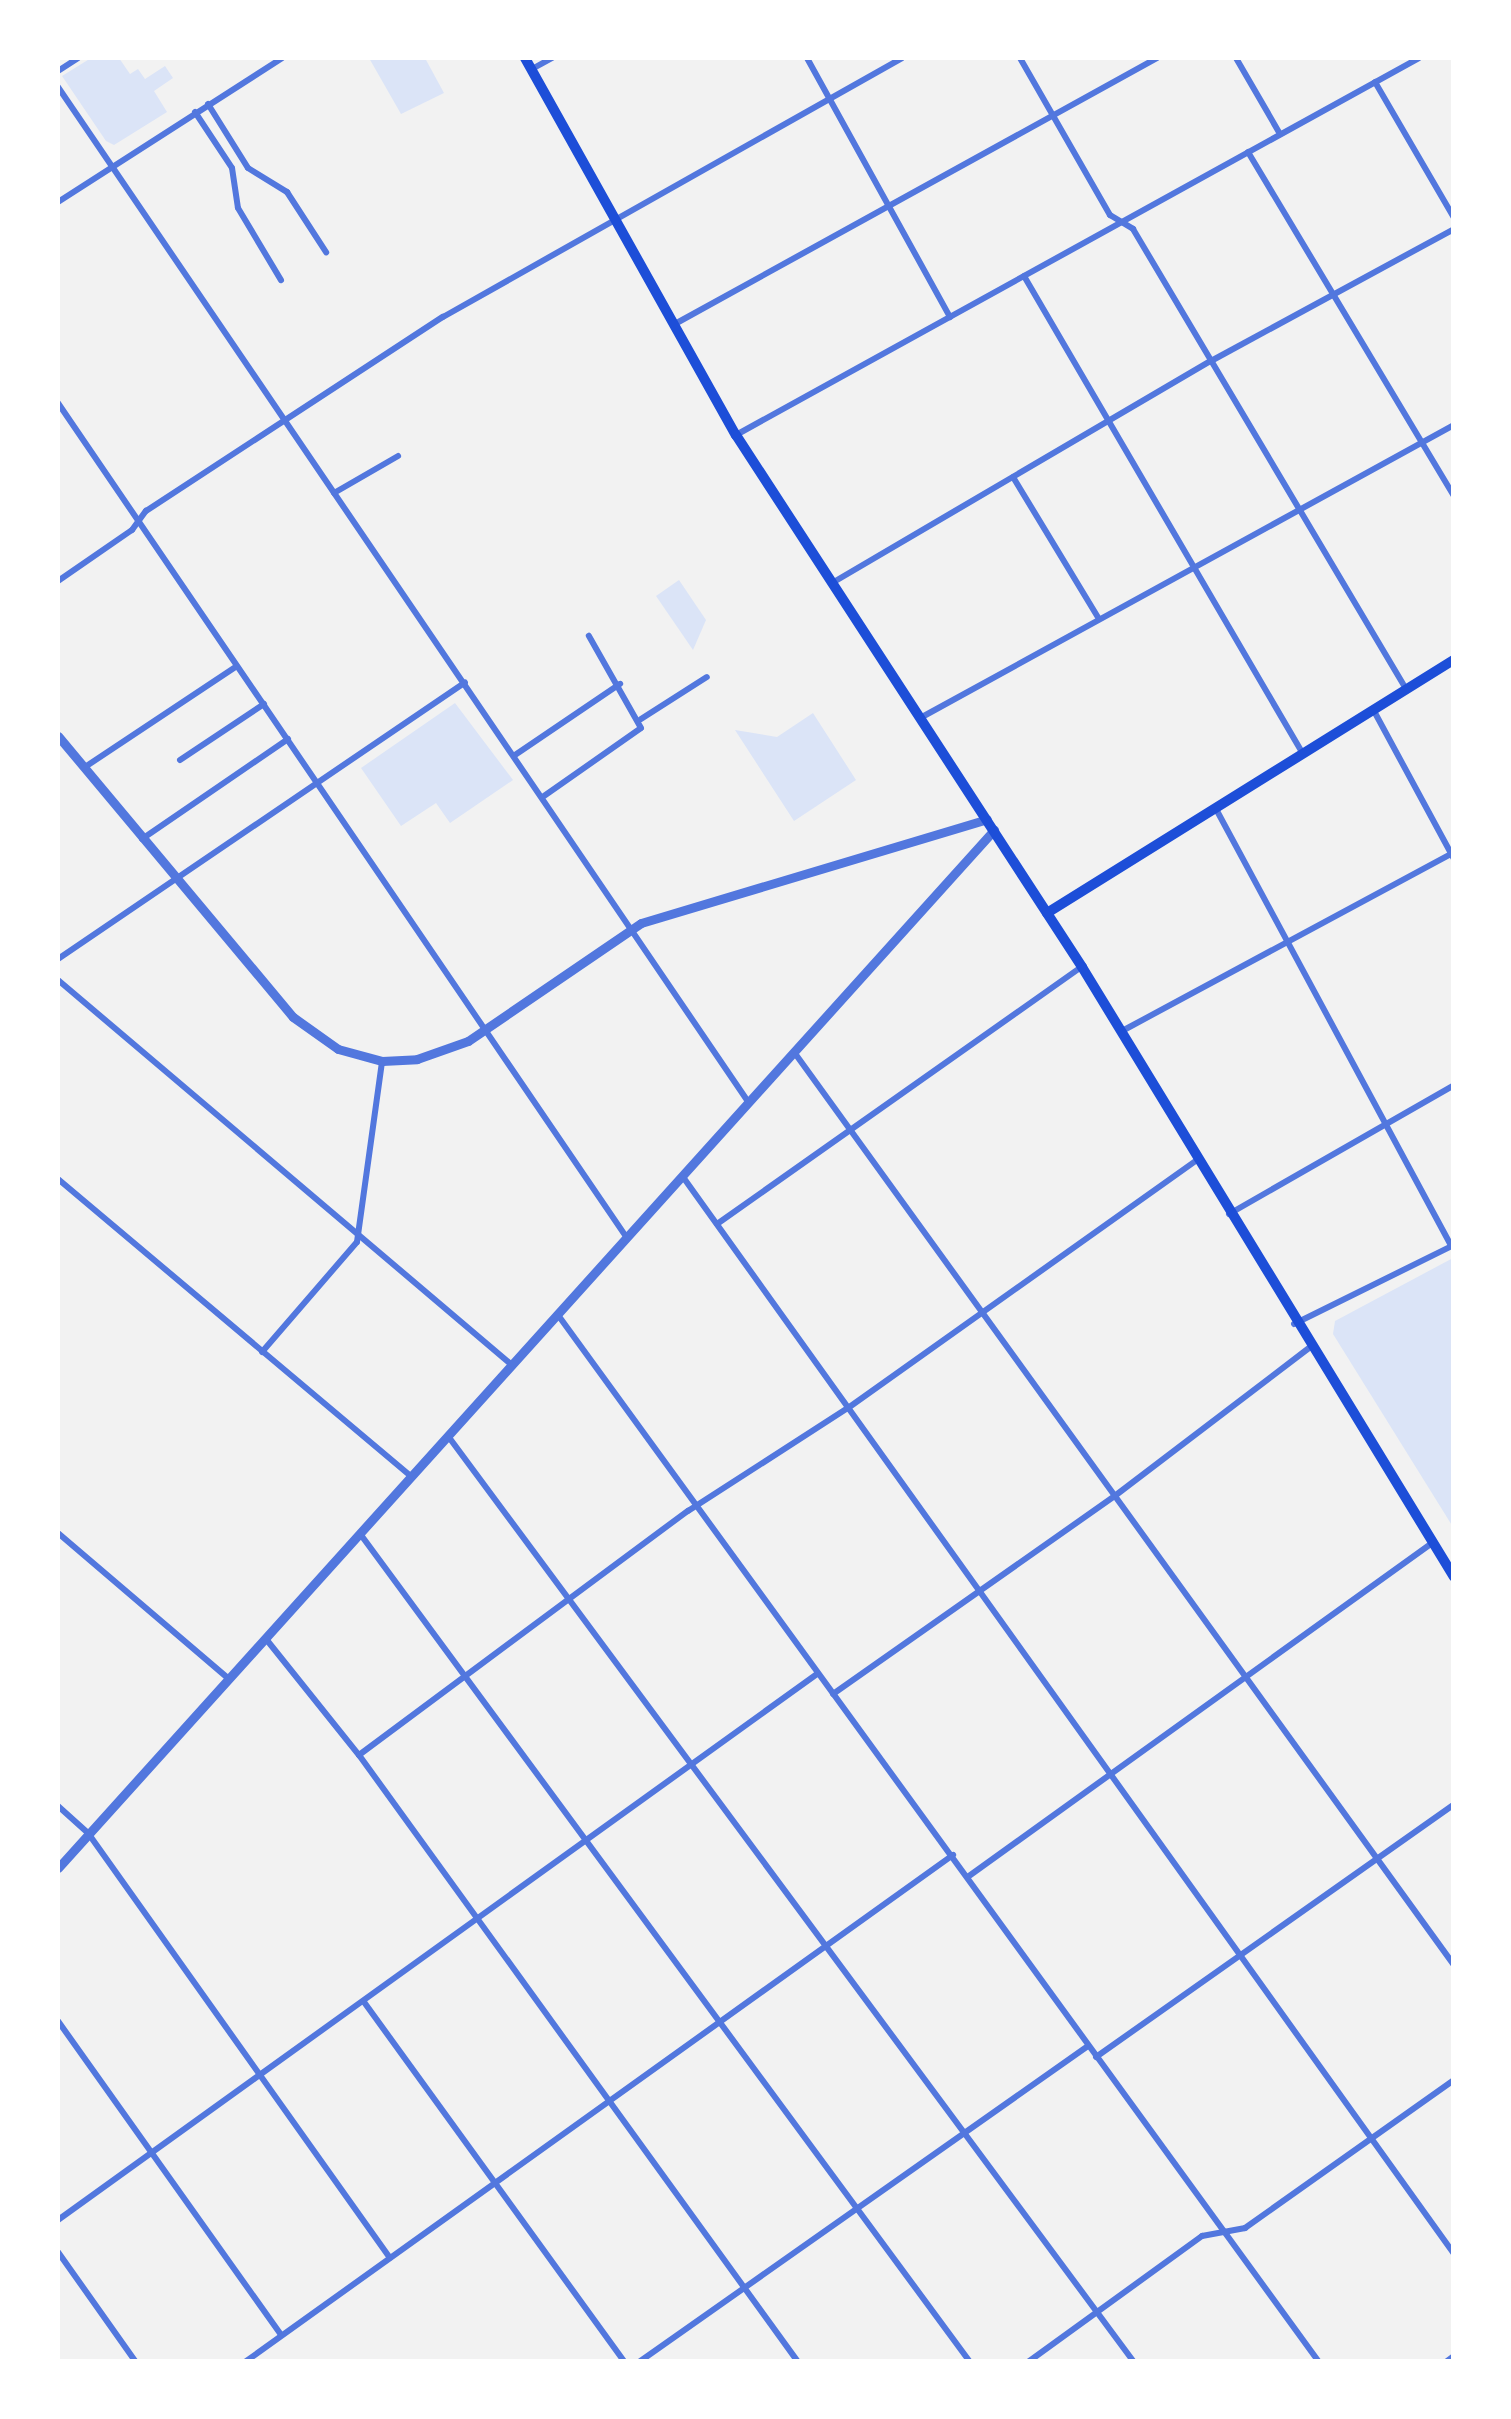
<!DOCTYPE html>
<style>
body{margin:0}
#map{position:relative;width:1511px;height:2419px;overflow:hidden;background:#f2f2f2;font-family:Overpass,sans-serif}
div>[style]{position:absolute}
.green>*{inset:0;background:#dbe4f7}
.minor>*{height:6px;margin:-3px;padding:0 3px;transform-origin:3px;border-radius:3px;background:#5277de}
.tertiary>*{height:9px;margin:-4.5px;padding:0 4.5px;transform-origin:4.5px;border-radius:4.5px;background:#5277de}
.secondary>*{height:10px;margin:-5px;padding:0 5px;transform-origin:5px;border-radius:5px;background:#1d4ed8}
span{translate:-50% -50%;white-space:nowrap;text-align:center;line-height:1.15;-webkit-text-stroke:8px #fff;paint-order:stroke}
.frame{position:absolute;inset:0;border:60px solid #fff;pointer-events:none}
</style>
<div id="map">
<div class="green">
<div style="clip-path:polygon(91px 58px,119px 58px,130px 74px,138px 69px,145px 79px,165px 66px,173px 78px,154px 91px,167px 112px,114px 145px,106px 141px,62px 76px)"></div>
<div style="clip-path:polygon(369px 58px,425px 58px,444px 93px,401px 114px)"></div>
<div style="clip-path:polygon(679px 580px,706px 620px,693px 650px,656px 596px)"></div>
<div style="clip-path:polygon(455px 703px,513px 780px,450px 823px,436px 803px,401px 826px,361px 768px)"></div>
<div style="clip-path:polygon(813px 713px,856px 780px,794px 821px,735px 730px,777px 737px)"></div>
<div style="clip-path:polygon(1453px 1258px,1453px 1527px,1333px 1334px,1335px 1321px)"></div>
</div>
<div class="minor">
<div style="left:807px;top:58px;width:296px;rotate:61.1deg"></div>
<div style="left:1020px;top:58px;width:181px;rotate:60.2deg"></div>
<div style="left:1110px;top:215px;width:27px;rotate:31deg"></div>
<div style="left:1133px;top:229px;width:535px;rotate:59.31deg"></div>
<div style="left:1236px;top:58px;width:88px;rotate:59.9deg"></div>
<div style="left:532px;top:69px;width:23px;rotate:-29deg"></div>
<div style="left:58px;top:71px;width:24px;rotate:-33deg"></div>
<div style="left:1375px;top:82px;width:157px;rotate:59.8deg"></div>
<div style="left:58px;top:87px;width:1229px;rotate:55.78deg"></div>
<div style="left:208px;top:104px;width:75px;rotate:58deg"></div>
<div style="left:248px;top:168px;width:46px;rotate:31.6deg"></div>
<div style="left:287px;top:192px;width:72px;rotate:57deg"></div>
<div style="left:195px;top:112px;width:67px;rotate:56.5deg"></div>
<div style="left:232px;top:168px;width:40px;rotate:81.5deg"></div>
<div style="left:238px;top:208px;width:84px;rotate:59.2deg"></div>
<div style="left:1248px;top:152px;width:401px;rotate:59.1deg"></div>
<div style="left:58px;top:202px;width:266px;rotate:-32.7deg"></div>
<div style="left:1024px;top:276px;width:553px;rotate:59.73deg"></div>
<div style="left:673px;top:325px;width:553px;rotate:-28.88deg"></div>
<div style="left:58px;top:403px;width:1010px;rotate:55.73deg"></div>
<div style="left:736px;top:435px;width:780px;rotate:-28.9deg"></div>
<div style="left:1013px;top:477px;width:166px;rotate:58.8deg"></div>
<div style="left:334px;top:493px;width:74px;rotate:-30deg"></div>
<div style="left:58px;top:581px;width:90px;rotate:-34.6deg"></div>
<div style="left:132px;top:530px;width:24px;rotate:-54deg"></div>
<div style="left:146px;top:511px;width:355px;rotate:-33.2deg"></div>
<div style="left:443px;top:317px;width:527px;rotate:-29.43deg"></div>
<div style="left:832px;top:583px;width:439px;rotate:-30.4deg"></div>
<div style="left:1211px;top:361px;width:277px;rotate:-28.5deg"></div>
<div style="left:1374px;top:711px;width:168px;rotate:61.6deg"></div>
<div style="left:922px;top:717px;width:607px;rotate:-28.76deg"></div>
<div style="left:641px;top:719px;width:78px;rotate:-32.5deg"></div>
<div style="left:515px;top:755px;width:127px;rotate:-34.1deg"></div>
<div style="left:180px;top:760px;width:101px;rotate:-33.7deg"></div>
<div style="left:85px;top:767px;width:182px;rotate:-33.6deg"></div>
<div style="left:544px;top:796px;width:118px;rotate:-35deg"></div>
<div style="left:641px;top:728px;width:106px;rotate:-119.5deg"></div>
<div style="left:1216px;top:809px;width:496px;rotate:61.7deg"></div>
<div style="left:142px;top:839px;width:177px;rotate:-34.4deg"></div>
<div style="left:58px;top:959px;width:492px;rotate:-34.2deg"></div>
<div style="left:58px;top:980px;width:595px;rotate:40.3deg"></div>
<div style="left:1122px;top:1031px;width:377px;rotate:-28.3deg"></div>
<div style="left:794px;top:1052px;width:1127px;rotate:54.14deg"></div>
<div style="left:683px;top:1177px;width:1325px;rotate:54.4deg"></div>
<div style="left:58px;top:1179px;width:463px;rotate:40.1deg"></div>
<div style="left:1229px;top:1214px;width:259px;rotate:-29.8deg"></div>
<div style="left:717px;top:1224px;width:446px;rotate:-35.2deg"></div>
<div style="left:558px;top:1315px;width:1294px;rotate:53.99deg"></div>
<div style="left:1294px;top:1324px;width:178px;rotate:-26.3deg"></div>
<div style="left:262px;top:1352px;width:145px;rotate:-49.2deg"></div>
<div style="left:357px;top:1242px;width:183px;rotate:-82.1deg"></div>
<div style="left:448px;top:1436px;width:1152px;rotate:53.47deg"></div>
<div style="left:58px;top:1533px;width:225px;rotate:40.5deg"></div>
<div style="left:361px;top:1535px;width:1027px;rotate:53.63deg"></div>
<div style="left:266px;top:1639px;width:149px;rotate:51.3deg"></div>
<div style="left:359px;top:1755px;width:749px;rotate:54.12deg"></div>
<div style="left:833px;top:1694px;width:346px;rotate:-35.1deg"></div>
<div style="left:1116px;top:1495px;width:243px;rotate:-37.3deg"></div>
<div style="left:359px;top:1755px;width:410px;rotate:-36.6deg"></div>
<div style="left:688px;top:1511px;width:190px;rotate:-32.8deg"></div>
<div style="left:848px;top:1408px;width:427px;rotate:-35.4deg"></div>
<div style="left:58px;top:1806px;width:40px;rotate:42deg"></div>
<div style="left:88px;top:1833px;width:521px;rotate:54.6deg"></div>
<div style="left:969px;top:1876px;width:570px;rotate:-35.72deg"></div>
<div style="left:364px;top:2002px;width:445px;rotate:54.1deg"></div>
<div style="left:58px;top:2021px;width:385px;rotate:54.6deg"></div>
<div style="left:1096px;top:2057px;width:438px;rotate:-35.2deg"></div>
<div style="left:58px;top:2220px;width:935px;rotate:-35.73deg"></div>
<div style="left:58px;top:2252px;width:135px;rotate:54.7deg"></div>
<div style="left:245px;top:2362px;width:871px;rotate:-35.61deg"></div>
<div style="left:639px;top:2362px;width:549px;rotate:-35.14deg"></div>
<div style="left:1028px;top:2362px;width:215px;rotate:-35.9deg"></div>
<div style="left:1202px;top:2236px;width:44px;rotate:-10.5deg"></div>
<div style="left:1245px;top:2228px;width:256px;rotate:-35.3deg"></div>
<div style="left:1446px;top:2362px;width:10px;rotate:-37deg"></div>
</div>
<div class="tertiary">
<div style="left:58px;top:736px;width:366px;rotate:50.1deg"></div>
<div style="left:293px;top:1017px;width:55px;rotate:35.4deg"></div>
<div style="left:338px;top:1049px;width:46px;rotate:15.3deg"></div>
<div style="left:382px;top:1061px;width:35px;rotate:-3deg"></div>
<div style="left:417px;top:1059px;width:54px;rotate:-19.4deg"></div>
<div style="left:468px;top:1041px;width:209px;rotate:-34.3deg"></div>
<div style="left:641px;top:923px;width:361px;rotate:-16.7deg"></div>
<div style="left:58px;top:1868px;width:1398px;rotate:-47.96deg"></div>
</div>
<div class="secondary">
<div style="left:525px;top:58px;width:432px;rotate:60.8deg"></div>
<div style="left:736px;top:435px;width:635px;rotate:56.96deg"></div>
<div style="left:1082px;top:967px;width:714px;rotate:58.62deg"></div>
<div style="left:1047px;top:913px;width:479px;rotate:-31.9deg"></div>
</div>
<div class="frame"></div>
</div>
